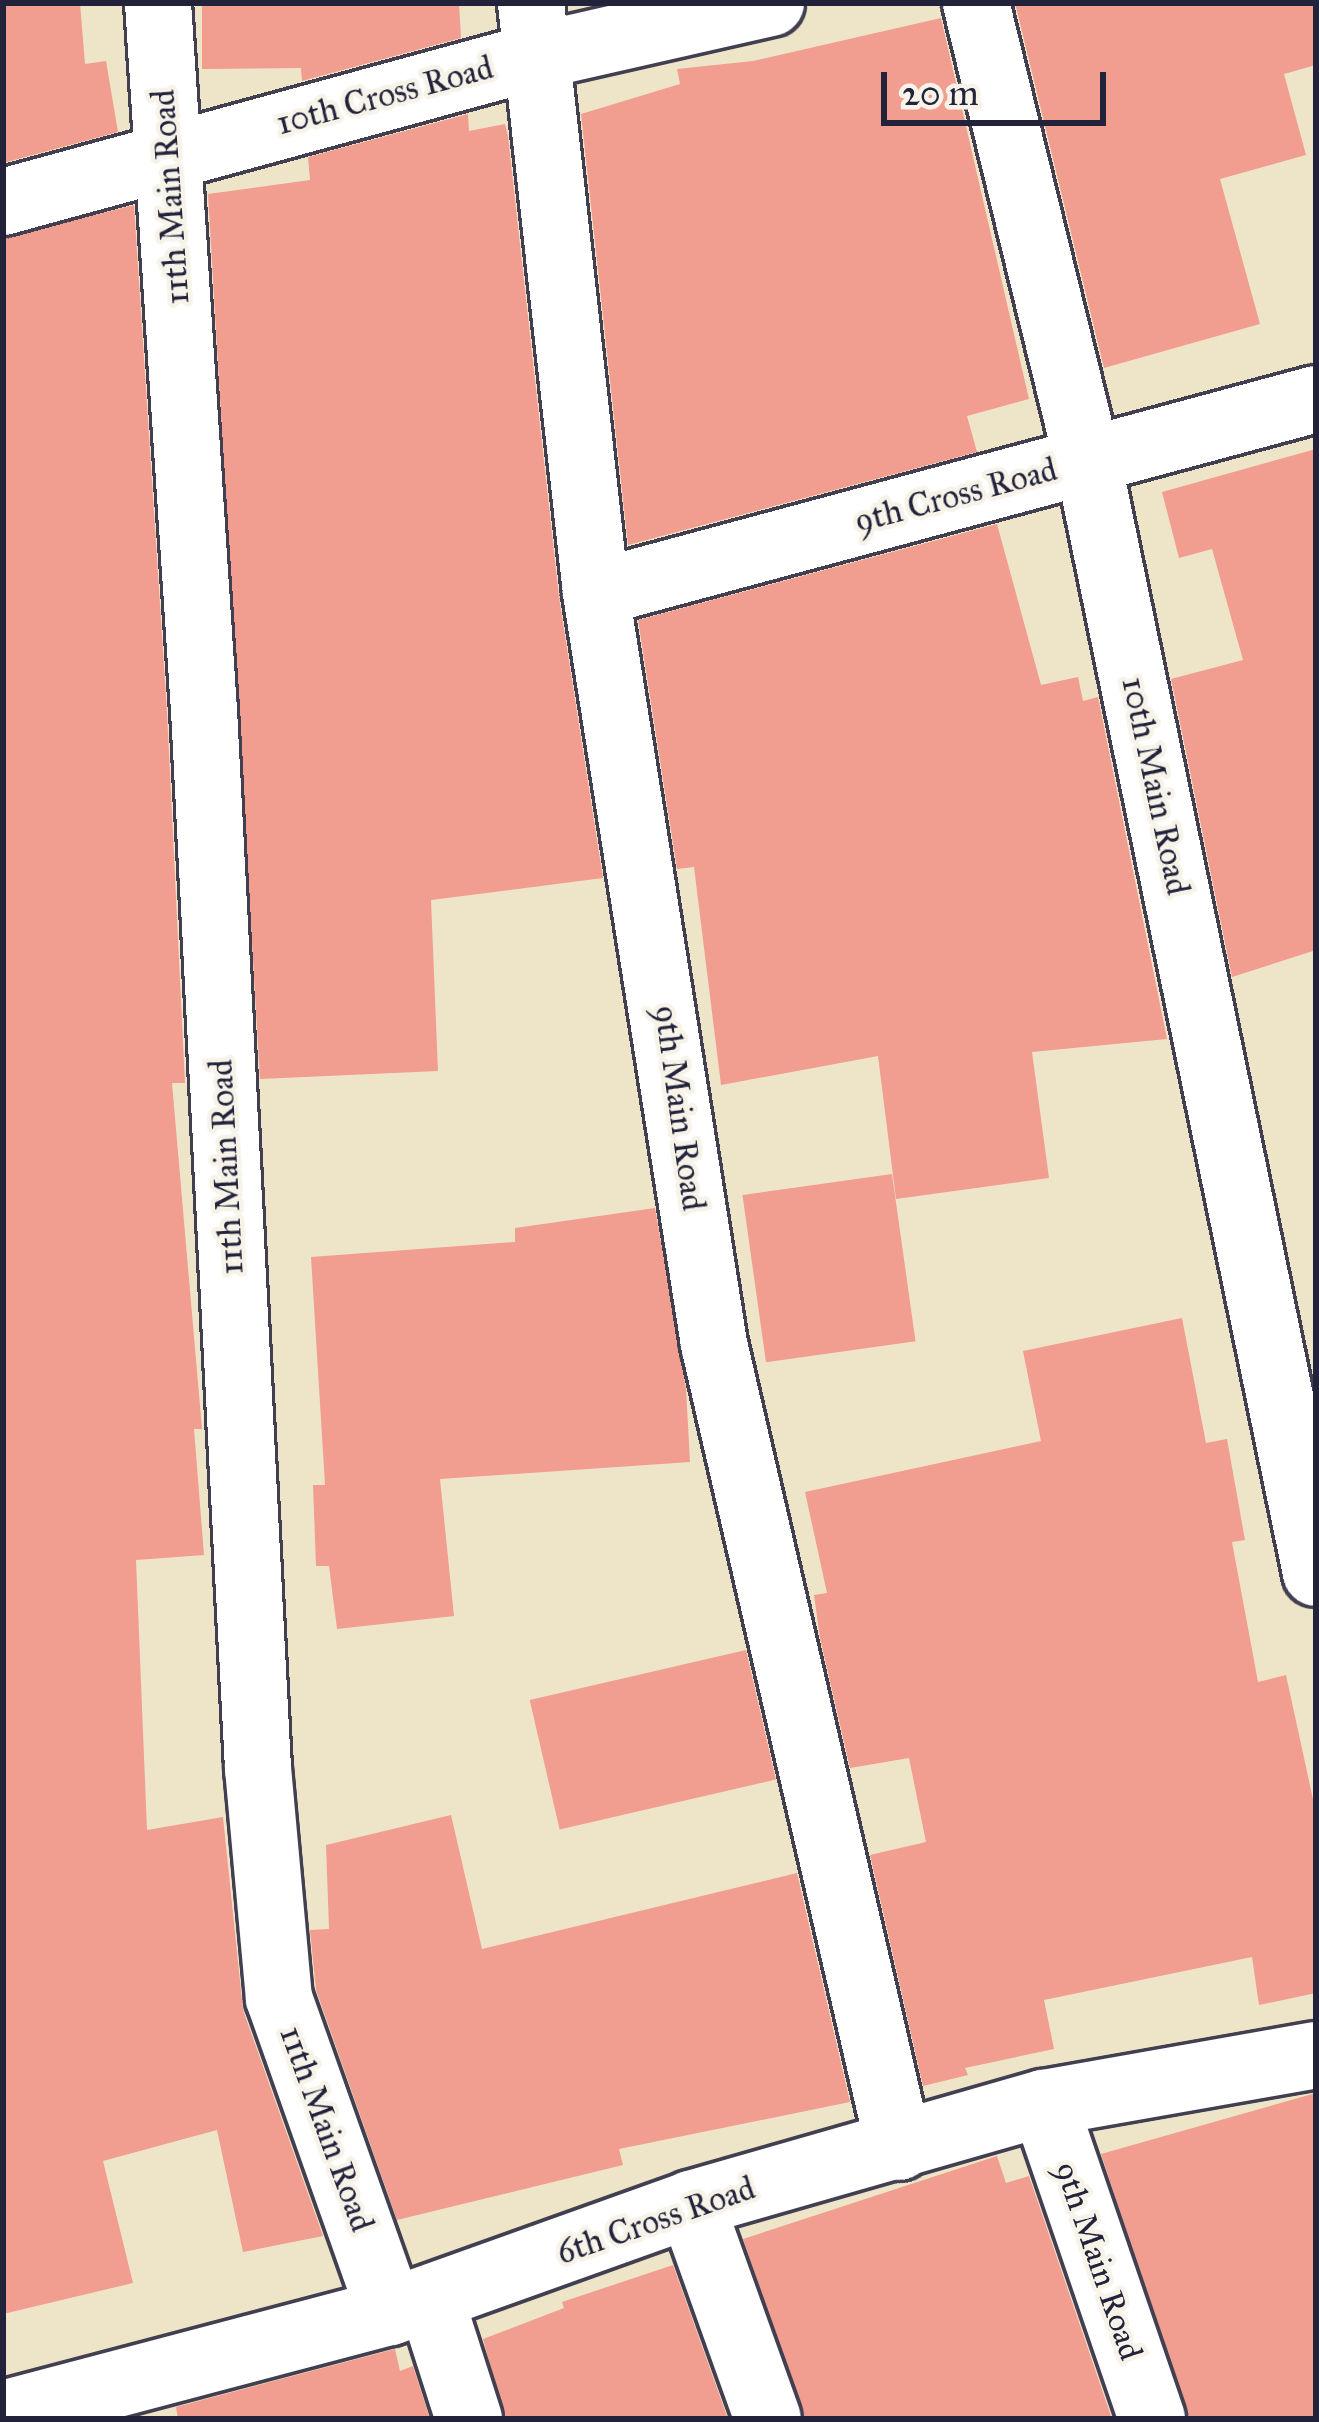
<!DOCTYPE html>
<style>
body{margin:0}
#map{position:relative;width:1319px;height:2422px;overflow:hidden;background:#eee5c9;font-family:"IM FELL Great Primer",serif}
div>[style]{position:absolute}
.building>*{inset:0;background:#f19d90;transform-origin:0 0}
.roads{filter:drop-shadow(3px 0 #413f50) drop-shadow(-3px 0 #413f50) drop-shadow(0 3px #413f50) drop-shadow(0 -3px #413f50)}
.minor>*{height:66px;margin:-33px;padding:0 33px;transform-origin:33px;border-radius:33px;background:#fff}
span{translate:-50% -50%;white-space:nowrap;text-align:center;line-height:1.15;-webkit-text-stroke:9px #f7f3e8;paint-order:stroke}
.street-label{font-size:33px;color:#22223b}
.frame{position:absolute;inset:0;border:6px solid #22223b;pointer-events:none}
.scale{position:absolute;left:881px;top:72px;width:225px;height:54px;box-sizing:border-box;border:6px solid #22223b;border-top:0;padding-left:15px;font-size:36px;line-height:42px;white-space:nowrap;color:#22223b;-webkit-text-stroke:9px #f7f3e8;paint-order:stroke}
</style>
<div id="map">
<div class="building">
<div style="clip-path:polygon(3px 3px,80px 3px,85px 64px,106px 61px,118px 132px,3px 163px)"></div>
<div style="clip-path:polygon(202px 3px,459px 3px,461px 38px,302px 81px,301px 68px,202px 69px)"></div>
<div style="clip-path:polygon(1015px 3px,1316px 3px,1316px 65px,1284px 74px,1306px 155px,1220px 179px,1260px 324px,1104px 368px)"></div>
<div style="clip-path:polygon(941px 18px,1029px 399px,967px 416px,977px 452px,628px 545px,581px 114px,680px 84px,677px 69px,753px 61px)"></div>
<div style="clip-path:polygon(468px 114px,469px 131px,505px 124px,508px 136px,559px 597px,603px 878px,431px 900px,438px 1071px,260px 1079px,208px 194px,310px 180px,308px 157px)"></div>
<div style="clip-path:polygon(134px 205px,167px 712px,185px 1083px,172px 1083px,202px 1429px,194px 1429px,204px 1555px,136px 1560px,147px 1830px,223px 1817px,243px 2010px,323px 2236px,243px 2252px,217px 2130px,103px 2161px,133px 2283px,3px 2314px,3px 238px)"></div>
<div style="clip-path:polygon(1316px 449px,1316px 950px,1232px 977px,1171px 679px,1243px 660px,1212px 549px,1179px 558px,1162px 492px)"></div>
<div style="clip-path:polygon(997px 524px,1041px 685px,1078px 677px,1083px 701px,1098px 697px,1167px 1039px,1032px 1052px,1049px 1178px,896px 1199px,878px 1056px,721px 1085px,694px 867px,677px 869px,638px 620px)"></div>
<div style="left:892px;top:1174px;width:169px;height:151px;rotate:82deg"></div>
<div style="clip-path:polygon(655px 1208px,686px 1389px,690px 1462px,440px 1479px,454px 1616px,337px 1629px,329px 1566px,316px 1566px,313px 1485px,325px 1485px,311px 1257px,515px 1242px,515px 1228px)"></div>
<div style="clip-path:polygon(1182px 1318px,1206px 1443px,1227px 1439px,1245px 1540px,1232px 1542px,1258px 1682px,1286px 1675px,1316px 1813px,1316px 1993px,1259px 2005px,1252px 1957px,1044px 2000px,1054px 2049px,965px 2068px,968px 2075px,923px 2086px,870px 1855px,926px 1842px,909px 1758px,850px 1768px,820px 1638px,814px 1595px,827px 1593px,805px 1492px,1041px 1441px,1023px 1351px)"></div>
<div style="left:746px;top:1650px;width:133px;height:222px;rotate:77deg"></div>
<div style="clip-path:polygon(451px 1815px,482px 1949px,797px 1873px,850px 2102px,619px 2149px,623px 2165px,397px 2220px,316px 1990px,310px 1930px,329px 1929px,326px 1845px)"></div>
<div style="clip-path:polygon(1316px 2093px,1316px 2419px,1188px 2419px,1101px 2154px)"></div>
<div style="clip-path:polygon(997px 2156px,1006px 2183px,1029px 2176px,1112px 2419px,805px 2419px,743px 2239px)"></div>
<div style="clip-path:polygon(673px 2265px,728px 2419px,505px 2419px,483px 2339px,564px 2308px,562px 2302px)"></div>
<div style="clip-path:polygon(395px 2349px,400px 2371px,413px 2366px,430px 2419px,178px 2419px,176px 2407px)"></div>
</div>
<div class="roads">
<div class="minor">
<div style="left:158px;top:3px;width:708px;rotate:86.28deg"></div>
<div style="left:204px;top:710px;width:1059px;rotate:87.08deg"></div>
<div style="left:258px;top:1768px;width:231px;rotate:84.8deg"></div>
<div style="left:279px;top:1998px;width:333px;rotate:70.5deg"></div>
<div style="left:531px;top:3px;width:594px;rotate:83.71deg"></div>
<div style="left:596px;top:593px;width:760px;rotate:81.07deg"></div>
<div style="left:714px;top:1344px;width:824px;rotate:77.03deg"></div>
<div style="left:976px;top:3px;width:471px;rotate:76.3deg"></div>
<div style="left:1088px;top:461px;width:1135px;rotate:78.41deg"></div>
<div style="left:3px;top:202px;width:554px;rotate:-15.29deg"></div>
<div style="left:537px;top:56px;width:240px;rotate:-12.8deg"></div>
<div style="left:596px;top:593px;width:746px;rotate:-15.08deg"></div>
<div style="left:1044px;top:2103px;width:334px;rotate:71.1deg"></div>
<div style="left:691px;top:2204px;width:228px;rotate:70.3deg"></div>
<div style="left:431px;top:2300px;width:125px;rotate:72.3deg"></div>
<div style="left:3px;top:2414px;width:400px;rotate:-14.8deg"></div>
<div style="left:390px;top:2312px;width:320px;rotate:-19.7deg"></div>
<div style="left:691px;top:2204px;width:367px;rotate:-16deg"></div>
<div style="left:1044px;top:2103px;width:276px;rotate:-10deg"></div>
</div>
</div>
<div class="street-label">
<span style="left:385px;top:96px;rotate:-15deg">10th Cross Road</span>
<span style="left:171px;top:197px;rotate:-94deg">11th Main Road</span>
<span style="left:956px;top:496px;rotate:-15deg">9th Cross Road</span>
<span style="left:1155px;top:786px;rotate:78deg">10th Main Road</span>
<span style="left:679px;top:1108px;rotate:82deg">9th Main Road</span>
<span style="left:227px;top:1167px;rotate:-93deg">11th Main Road</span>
<span style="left:326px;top:2129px;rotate:70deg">11th Main Road</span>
<span style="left:656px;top:2221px;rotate:-19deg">6th Cross Road</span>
<span style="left:1098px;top:2261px;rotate:71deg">9th Main Road</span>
</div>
<div class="frame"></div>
<div class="scale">20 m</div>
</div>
